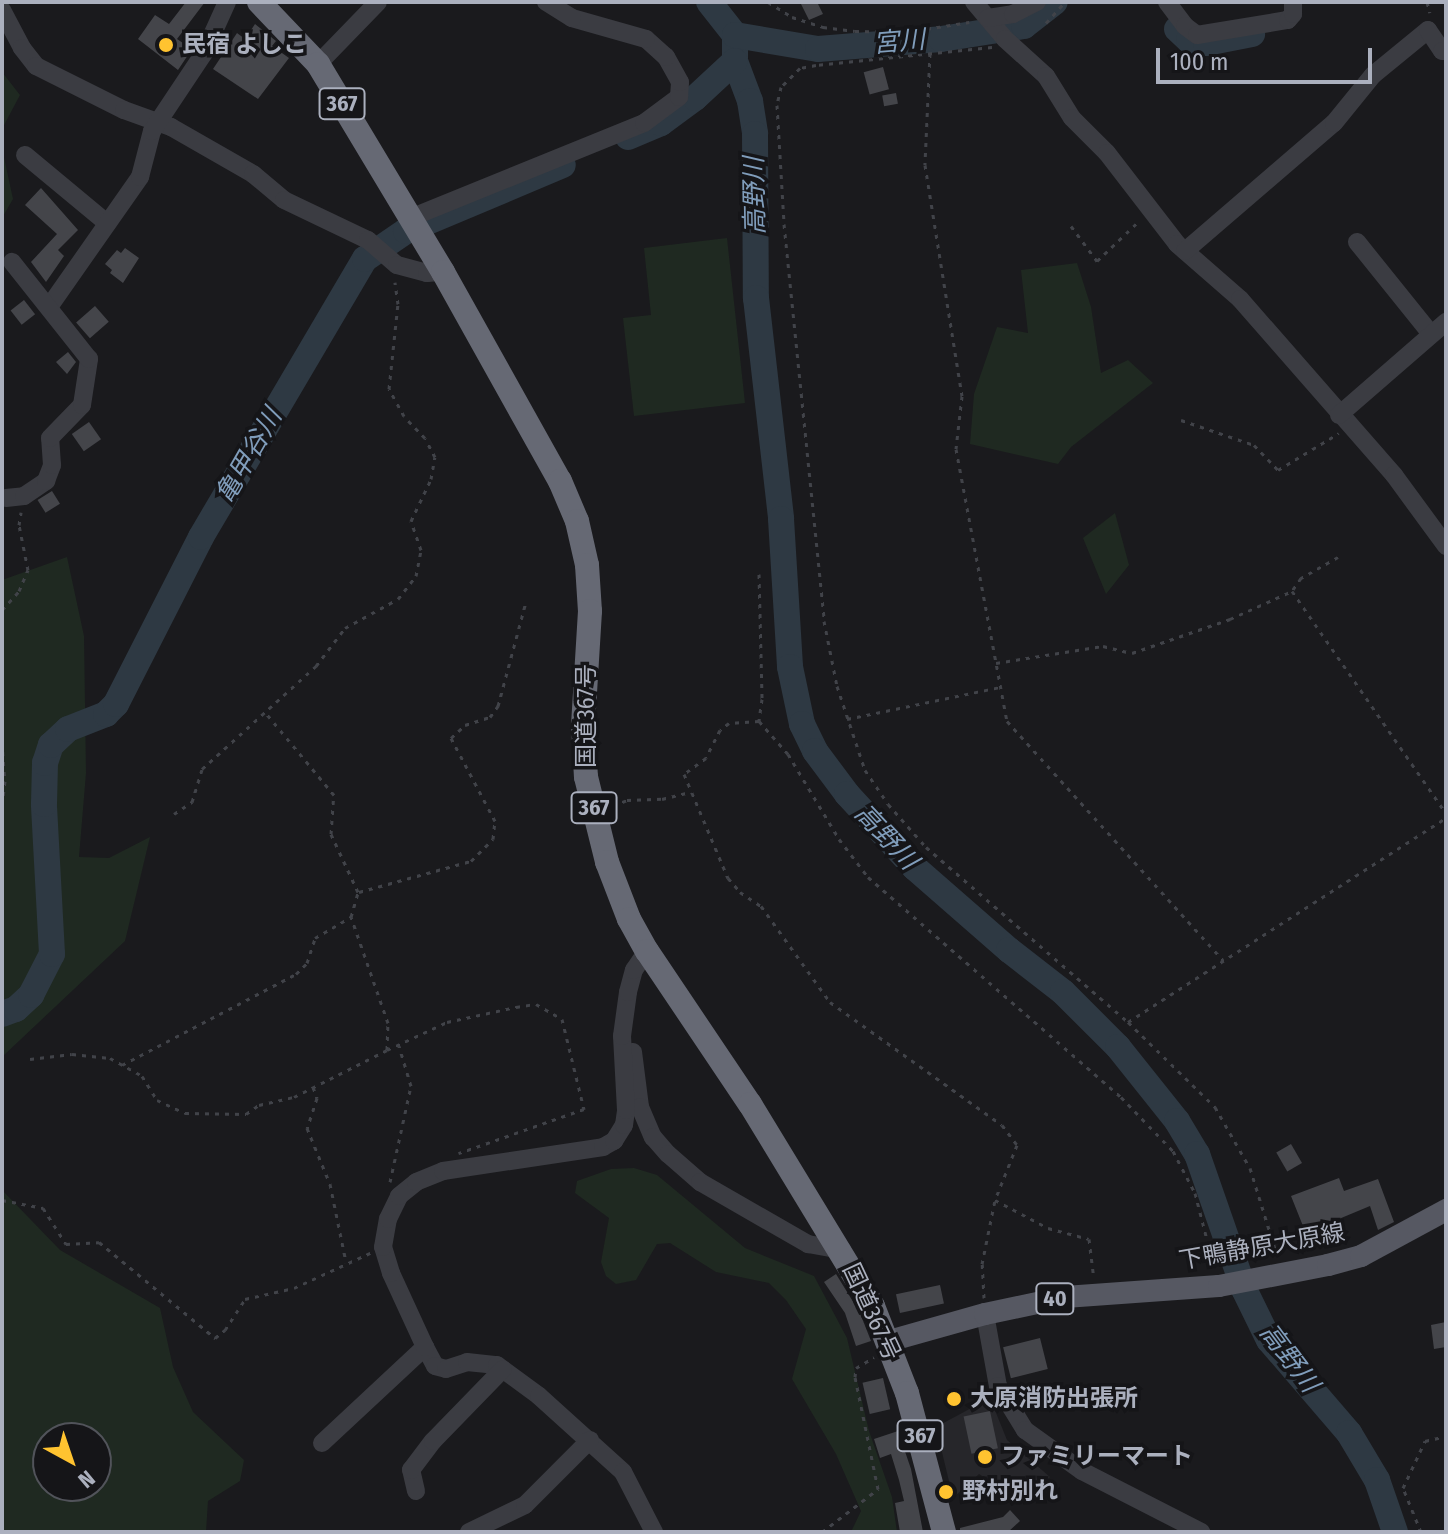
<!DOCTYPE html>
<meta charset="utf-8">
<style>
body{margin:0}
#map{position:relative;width:1448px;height:1534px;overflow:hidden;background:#1a1a1d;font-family:"Fira Sans Condensed","Noto Sans JP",sans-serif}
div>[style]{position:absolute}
.built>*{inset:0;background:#26262a}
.green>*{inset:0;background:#1f2921}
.river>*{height:26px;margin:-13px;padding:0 13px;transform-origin:13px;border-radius:13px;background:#2e3943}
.building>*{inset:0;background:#44454a;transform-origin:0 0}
.path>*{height:3px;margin-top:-1.5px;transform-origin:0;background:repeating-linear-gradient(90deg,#414349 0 4px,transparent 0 10px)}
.minor>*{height:18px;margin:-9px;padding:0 9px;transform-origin:9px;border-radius:9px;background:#3b3c42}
.major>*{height:22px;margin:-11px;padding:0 11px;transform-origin:11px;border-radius:11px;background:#565862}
.highway>*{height:24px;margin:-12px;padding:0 12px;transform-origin:12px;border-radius:12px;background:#666974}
.dots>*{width:22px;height:22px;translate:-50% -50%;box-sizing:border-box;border:4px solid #151518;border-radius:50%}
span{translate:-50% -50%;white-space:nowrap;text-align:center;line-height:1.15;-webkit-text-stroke:7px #151518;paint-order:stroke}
.shield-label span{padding:2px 6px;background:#151518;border:2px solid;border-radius:6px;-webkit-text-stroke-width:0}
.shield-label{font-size:22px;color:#abb0be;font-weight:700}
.poi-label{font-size:24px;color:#abb0be;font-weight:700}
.left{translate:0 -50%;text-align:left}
.street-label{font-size:24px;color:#abb0be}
.water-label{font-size:26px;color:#809dbb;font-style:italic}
.frame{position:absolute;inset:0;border:4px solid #abb0be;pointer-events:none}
.north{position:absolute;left:32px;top:1422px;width:80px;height:80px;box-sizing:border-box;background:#151518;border:2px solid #51535a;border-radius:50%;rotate:140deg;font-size:22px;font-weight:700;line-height:32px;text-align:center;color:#abb0be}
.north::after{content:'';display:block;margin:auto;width:28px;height:36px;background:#ffc330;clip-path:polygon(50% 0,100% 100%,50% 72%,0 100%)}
.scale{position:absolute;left:1156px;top:48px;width:216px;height:36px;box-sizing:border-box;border:4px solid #abb0be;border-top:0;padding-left:10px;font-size:24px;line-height:28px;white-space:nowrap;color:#abb0be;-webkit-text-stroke:6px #151518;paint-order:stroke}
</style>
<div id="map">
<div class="built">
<div style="clip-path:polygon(990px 1398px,1007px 1440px,1050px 1477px,1022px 1501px,979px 1474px,953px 1498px,936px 1427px)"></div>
</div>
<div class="green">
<div style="clip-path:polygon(2px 72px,20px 95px,2px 129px)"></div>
<div style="clip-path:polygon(2px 148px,13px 199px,2px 218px)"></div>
<div style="clip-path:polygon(727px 238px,745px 403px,634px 416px,623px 318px,651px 315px,644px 248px)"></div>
<div style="clip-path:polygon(1077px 263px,1091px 307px,1101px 373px,1128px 360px,1153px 383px,1071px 447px,1058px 464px,970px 444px,974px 394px,997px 327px,1028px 333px,1021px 270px)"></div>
<div style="clip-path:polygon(1115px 513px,1129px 565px,1106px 594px,1083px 538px)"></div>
<div style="clip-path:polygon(67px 557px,84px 636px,86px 773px,79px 857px,109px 858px,150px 837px,125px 941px,2px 1057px,2px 580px)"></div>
<div style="clip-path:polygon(634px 1168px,657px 1175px,745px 1248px,814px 1276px,847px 1338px,869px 1431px,892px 1497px,897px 1532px,851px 1532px,861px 1511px,836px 1454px,792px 1379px,806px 1329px,786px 1300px,769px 1283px,716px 1272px,670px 1243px,657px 1244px,636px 1280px,616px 1284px,606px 1276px,601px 1262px,609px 1218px,575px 1193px,577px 1181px,611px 1169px)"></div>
<div style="clip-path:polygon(evenodd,2px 1190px,60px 1250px,160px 1308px,173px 1367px,193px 1412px,244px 1460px,240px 1481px,208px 1501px,206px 1532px,2px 1532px,2px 1190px,48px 1438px,96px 1438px,96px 1486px,48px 1486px,48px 1438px)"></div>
</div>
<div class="river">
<div style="left:709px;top:2px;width:42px;rotate:51.8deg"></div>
<div style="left:735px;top:35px;width:26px;rotate:90deg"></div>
<div style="left:735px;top:61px;width:43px;rotate:69.4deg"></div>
<div style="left:750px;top:101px;width:33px;rotate:81deg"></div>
<div style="left:755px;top:134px;width:164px;rotate:89.7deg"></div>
<div style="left:756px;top:298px;width:222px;rotate:83.5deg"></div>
<div style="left:781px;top:519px;width:148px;rotate:86.5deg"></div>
<div style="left:790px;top:667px;width:58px;rotate:78.1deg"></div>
<div style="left:802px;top:724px;width:30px;rotate:64deg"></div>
<div style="left:815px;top:751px;width:54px;rotate:53.3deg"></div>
<div style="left:847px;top:794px;width:100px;rotate:47.4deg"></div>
<div style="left:915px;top:868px;width:125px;rotate:41.1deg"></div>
<div style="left:1009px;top:950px;width:68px;rotate:37.9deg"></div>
<div style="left:1063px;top:992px;width:78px;rotate:45deg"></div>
<div style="left:1118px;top:1047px;width:95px;rotate:51.4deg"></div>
<div style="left:1177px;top:1121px;width:39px;rotate:59deg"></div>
<div style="left:1197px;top:1154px;width:143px;rotate:70.8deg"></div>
<div style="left:1244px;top:1289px;width:57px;rotate:63.9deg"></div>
<div style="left:1269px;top:1340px;width:123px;rotate:49.3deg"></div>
<div style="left:1349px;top:1433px;width:55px;rotate:59.2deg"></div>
<div style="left:1377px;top:1480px;width:55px;rotate:70.9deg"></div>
<div style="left:1177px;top:29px;width:16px;rotate:43deg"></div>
<div style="left:1189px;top:40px;width:17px;rotate:10deg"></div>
<div style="left:1206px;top:43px;width:47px;rotate:-11.1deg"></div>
<div style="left:735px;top:35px;width:84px;rotate:9.6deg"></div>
<div style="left:818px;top:49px;width:123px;rotate:-4.6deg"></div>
<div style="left:941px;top:39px;width:84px;rotate:-8.9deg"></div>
<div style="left:1024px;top:26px;width:39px;rotate:-38deg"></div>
<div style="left:628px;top:137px;width:36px;rotate:-23deg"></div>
<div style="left:661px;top:123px;width:42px;rotate:-36.3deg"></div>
<div style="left:695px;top:98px;width:54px;rotate:-42.8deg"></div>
<div style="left:2px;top:1014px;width:15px;rotate:-20deg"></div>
<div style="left:16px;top:1009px;width:21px;rotate:-43deg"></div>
<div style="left:31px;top:995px;width:46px;rotate:-62.9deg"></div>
<div style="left:52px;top:954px;width:150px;rotate:-93.1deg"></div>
<div style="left:44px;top:804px;width:41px;rotate:-88.6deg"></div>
<div style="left:45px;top:763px;width:19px;rotate:-72deg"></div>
<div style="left:51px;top:745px;width:23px;rotate:-43deg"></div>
<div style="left:68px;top:729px;width:41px;rotate:-21.5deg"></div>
<div style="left:106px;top:714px;width:14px;rotate:-45deg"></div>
<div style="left:116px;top:704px;width:187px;rotate:-63deg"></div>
<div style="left:201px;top:537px;width:323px;rotate:-59.5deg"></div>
<div style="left:365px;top:259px;width:50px;rotate:-34.3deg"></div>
<div style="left:406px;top:231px;width:170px;rotate:-22.8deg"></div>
</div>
<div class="building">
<div style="clip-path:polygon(186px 2px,205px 2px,177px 39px,192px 49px,178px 70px,138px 39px,155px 15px,169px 24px)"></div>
<div style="clip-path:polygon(800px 2px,817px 2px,823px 14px,809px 20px)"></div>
<div style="clip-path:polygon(255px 24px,276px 41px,272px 46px,289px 58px,258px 99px,213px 69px,237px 33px,245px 39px)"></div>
<div style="left:883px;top:67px;width:23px;height:20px;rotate:75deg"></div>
<div style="left:896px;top:93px;width:11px;height:14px;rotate:80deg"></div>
<div style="clip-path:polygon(41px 188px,78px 230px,58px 250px,64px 256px,46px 282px,31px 262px,57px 234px,25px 205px)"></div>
<div style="clip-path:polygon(125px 248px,139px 258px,123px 283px,110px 273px,112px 270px,105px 264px,117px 250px,121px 253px)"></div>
<div style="left:24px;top:300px;width:18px;height:17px;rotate:52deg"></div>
<div style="left:95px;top:306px;width:21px;height:25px;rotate:49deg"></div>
<div style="clip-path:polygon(68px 352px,76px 362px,67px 374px,56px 362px)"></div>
<div style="left:89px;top:422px;width:21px;height:21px;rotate:55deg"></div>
<div style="left:52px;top:491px;width:15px;height:17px;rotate:58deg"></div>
<div style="left:1291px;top:1144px;width:22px;height:17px;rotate:60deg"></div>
<div style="clip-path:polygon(1339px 1178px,1344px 1191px,1378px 1179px,1394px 1222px,1378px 1230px,1370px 1206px,1334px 1221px,1341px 1239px,1328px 1244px,1321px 1225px,1305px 1231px,1291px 1196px)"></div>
<div style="clip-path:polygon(836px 1274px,860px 1313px,871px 1341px,856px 1346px,845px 1313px,824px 1282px)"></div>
<div style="left:940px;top:1285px;width:19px;height:45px;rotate:78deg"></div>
<div style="clip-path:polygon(1446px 1322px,1446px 1347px,1434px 1349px,1431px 1325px)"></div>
<div style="left:1040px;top:1338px;width:32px;height:38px;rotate:76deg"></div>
<div style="left:883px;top:1378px;width:32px;height:21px;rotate:77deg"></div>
<div style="left:990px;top:1411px;width:38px;height:27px;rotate:78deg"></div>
<div style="clip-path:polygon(898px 1431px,911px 1469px,923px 1532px,900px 1532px,895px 1503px,904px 1501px,899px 1480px,891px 1454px,880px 1458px,874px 1439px)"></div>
<div style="clip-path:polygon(1010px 1510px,1020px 1521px,1008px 1532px,960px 1532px,960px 1528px,1003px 1517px)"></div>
</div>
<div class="path">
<div style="left:768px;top:2px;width:28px;rotate:32deg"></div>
<div style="left:792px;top:17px;width:33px;rotate:18deg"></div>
<div style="left:823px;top:27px;width:32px;rotate:7deg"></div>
<div style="left:855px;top:31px;width:52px;rotate:1.1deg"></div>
<div style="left:907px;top:32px;width:63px;rotate:-9.2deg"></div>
<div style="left:1427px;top:2px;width:11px;rotate:75deg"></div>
<div style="left:1046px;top:23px;width:28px;rotate:-48deg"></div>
<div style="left:992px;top:47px;width:177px;rotate:174.2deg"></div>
<div style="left:816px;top:65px;width:16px;rotate:169deg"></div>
<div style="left:800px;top:68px;width:27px;rotate:135deg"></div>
<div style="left:781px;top:87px;width:18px;rotate:103deg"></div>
<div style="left:777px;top:105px;width:119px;rotate:86.6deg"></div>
<div style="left:784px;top:224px;width:399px;rotate:84.2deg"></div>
<div style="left:824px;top:621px;width:66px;rotate:78.7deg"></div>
<div style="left:837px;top:686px;width:89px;rotate:71.6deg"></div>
<div style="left:865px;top:770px;width:41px;rotate:55.9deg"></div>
<div style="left:888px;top:804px;width:57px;rotate:48.5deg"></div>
<div style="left:926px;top:847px;width:267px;rotate:40.9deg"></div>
<div style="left:1128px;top:1022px;width:122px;rotate:44.3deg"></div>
<div style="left:1215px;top:1107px;width:70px;rotate:60.2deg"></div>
<div style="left:1250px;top:1168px;width:91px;rotate:72.8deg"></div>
<div style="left:930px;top:53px;width:112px;rotate:92.6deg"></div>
<div style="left:925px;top:165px;width:234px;rotate:80.9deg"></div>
<div style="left:962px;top:396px;width:53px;rotate:96.5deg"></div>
<div style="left:956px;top:449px;width:277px;rotate:79.4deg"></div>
<div style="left:1007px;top:721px;width:322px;rotate:47.9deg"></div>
<div style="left:1071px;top:226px;width:44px;rotate:53.4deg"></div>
<div style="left:1097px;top:261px;width:58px;rotate:-43.6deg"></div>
<div style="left:1181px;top:420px;width:77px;rotate:18.9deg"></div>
<div style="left:1254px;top:445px;width:35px;rotate:46deg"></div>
<div style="left:1278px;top:470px;width:71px;rotate:-31.2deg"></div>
<div style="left:1338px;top:557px;width:43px;rotate:150.4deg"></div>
<div style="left:1301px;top:578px;width:16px;rotate:125deg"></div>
<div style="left:1292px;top:591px;width:270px;rotate:55.3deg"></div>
<div style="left:759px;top:574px;width:125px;rotate:88.6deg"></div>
<div style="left:762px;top:699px;width:22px;rotate:98deg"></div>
<div style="left:759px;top:721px;width:44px;rotate:48.7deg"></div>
<div style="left:788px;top:754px;width:99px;rotate:59deg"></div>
<div style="left:839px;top:839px;width:48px;rotate:52.7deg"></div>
<div style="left:868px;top:877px;width:335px;rotate:41deg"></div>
<div style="left:1121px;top:1097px;width:75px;rotate:46.1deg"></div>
<div style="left:1173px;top:1151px;width:47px;rotate:62.4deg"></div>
<div style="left:1195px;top:1193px;width:76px;rotate:75.6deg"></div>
<div style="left:2px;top:610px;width:25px;rotate:-48deg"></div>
<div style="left:19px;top:591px;width:23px;rotate:-67deg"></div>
<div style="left:28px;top:570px;width:46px;rotate:-101.3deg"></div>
<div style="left:19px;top:525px;width:13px;rotate:-81deg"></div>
<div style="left:996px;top:663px;width:108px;rotate:-9deg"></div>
<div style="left:1103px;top:646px;width:30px;rotate:14deg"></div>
<div style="left:1132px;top:653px;width:104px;rotate:-19.1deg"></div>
<div style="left:1230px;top:619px;width:68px;rotate:-24.3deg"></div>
<div style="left:847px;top:719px;width:156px;rotate:-11.8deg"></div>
<div style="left:759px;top:721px;width:30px;rotate:176deg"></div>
<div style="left:729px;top:723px;width:11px;rotate:142deg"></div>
<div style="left:720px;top:730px;width:31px;rotate:117deg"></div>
<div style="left:706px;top:758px;width:27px;rotate:144deg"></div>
<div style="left:684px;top:774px;width:113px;rotate:67.1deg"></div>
<div style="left:728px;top:878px;width:18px;rotate:49deg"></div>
<div style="left:740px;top:892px;width:25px;rotate:34deg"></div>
<div style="left:761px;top:906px;width:118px;rotate:54.3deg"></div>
<div style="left:830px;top:1002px;width:211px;rotate:35.6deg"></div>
<div style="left:1002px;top:1125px;width:25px;rotate:53deg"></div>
<div style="left:1017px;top:1145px;width:59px;rotate:111.8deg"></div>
<div style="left:995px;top:1200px;width:60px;rotate:27.8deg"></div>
<div style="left:1048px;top:1228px;width:42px;rotate:15deg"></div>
<div style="left:1089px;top:1239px;width:38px;rotate:83deg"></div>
<div style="left:2px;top:742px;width:39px;rotate:86deg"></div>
<div style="left:5px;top:781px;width:23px;rotate:97deg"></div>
<div style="left:613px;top:806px;width:15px;rotate:-23deg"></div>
<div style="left:627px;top:800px;width:35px;rotate:-2deg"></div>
<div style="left:662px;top:799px;width:30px;rotate:-14deg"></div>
<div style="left:174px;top:814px;width:22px;rotate:-34deg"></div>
<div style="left:192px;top:802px;width:34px;rotate:-73deg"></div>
<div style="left:202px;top:769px;width:154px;rotate:-42.1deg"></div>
<div style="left:316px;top:666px;width:48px;rotate:-52.7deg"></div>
<div style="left:345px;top:628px;width:60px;rotate:-28.7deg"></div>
<div style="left:398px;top:599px;width:29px;rotate:-52deg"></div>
<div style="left:416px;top:576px;width:26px;rotate:-79deg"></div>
<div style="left:421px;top:550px;width:31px;rotate:-109deg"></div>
<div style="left:411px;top:521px;width:47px;rotate:-64.5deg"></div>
<div style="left:431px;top:479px;width:22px;rotate:-80deg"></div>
<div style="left:435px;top:457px;width:21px;rotate:-118deg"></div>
<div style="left:425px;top:438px;width:30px;rotate:-134deg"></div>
<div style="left:404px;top:416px;width:31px;rotate:-119deg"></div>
<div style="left:389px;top:389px;width:85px;rotate:-84deg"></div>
<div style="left:398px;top:304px;width:22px;rotate:-98deg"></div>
<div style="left:359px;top:892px;width:116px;rotate:-15.5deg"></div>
<div style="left:471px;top:861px;width:31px;rotate:-45deg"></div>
<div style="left:493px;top:839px;width:18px;rotate:-84deg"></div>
<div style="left:495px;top:821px;width:94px;rotate:-117.9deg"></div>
<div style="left:451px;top:738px;width:19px;rotate:-43deg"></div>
<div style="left:465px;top:725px;width:26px;rotate:-18deg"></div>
<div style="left:490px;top:717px;width:14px;rotate:-54deg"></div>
<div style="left:498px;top:706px;width:105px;rotate:-75deg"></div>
<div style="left:1128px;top:1022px;width:378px;rotate:-32.7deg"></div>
<div style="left:387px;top:1050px;width:66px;rotate:-25deg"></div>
<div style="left:447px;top:1022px;width:71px;rotate:-12.3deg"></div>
<div style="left:516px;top:1007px;width:20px;rotate:-9deg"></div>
<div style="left:536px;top:1004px;width:30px;rotate:30deg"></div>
<div style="left:562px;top:1019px;width:93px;rotate:76.3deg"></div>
<div style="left:584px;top:1109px;width:133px;rotate:160.6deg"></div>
<div style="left:30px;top:1059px;width:42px;rotate:-6.8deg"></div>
<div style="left:72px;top:1054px;width:38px;rotate:6deg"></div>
<div style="left:110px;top:1058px;width:37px;rotate:29deg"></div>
<div style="left:142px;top:1076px;width:28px;rotate:58deg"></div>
<div style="left:157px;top:1100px;width:31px;rotate:25deg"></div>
<div style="left:185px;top:1113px;width:61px;rotate:0.9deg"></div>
<div style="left:246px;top:1114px;width:16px;rotate:-35deg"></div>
<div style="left:259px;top:1105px;width:36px;rotate:-13deg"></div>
<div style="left:294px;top:1097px;width:104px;rotate:-26.8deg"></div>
<div style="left:387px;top:1050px;width:27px;rotate:-88deg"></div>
<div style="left:388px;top:1023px;width:112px;rotate:-109.2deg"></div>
<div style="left:351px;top:917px;width:26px;rotate:-74deg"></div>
<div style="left:358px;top:892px;width:64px;rotate:-115deg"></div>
<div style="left:331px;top:834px;width:39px;rotate:-86deg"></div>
<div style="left:334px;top:795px;width:107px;rotate:-129.7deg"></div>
<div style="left:122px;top:1065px;width:196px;rotate:-27.6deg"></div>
<div style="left:296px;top:974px;width:16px;rotate:-45deg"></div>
<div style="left:307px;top:963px;width:26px;rotate:-72deg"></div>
<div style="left:315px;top:938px;width:42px;rotate:-30.3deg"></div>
<div style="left:313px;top:1087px;width:12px;rotate:70deg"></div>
<div style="left:317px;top:1098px;width:32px;rotate:108deg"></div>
<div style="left:307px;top:1128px;width:61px;rotate:67.7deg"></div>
<div style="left:330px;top:1184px;width:80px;rotate:78.4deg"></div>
<div style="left:390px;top:1182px;width:98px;rotate:-77.7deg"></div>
<div style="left:411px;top:1086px;width:42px;rotate:-106.7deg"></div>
<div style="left:2px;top:1200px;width:42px;rotate:11deg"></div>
<div style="left:43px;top:1208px;width:43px;rotate:57.4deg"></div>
<div style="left:66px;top:1244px;width:33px;rotate:-3deg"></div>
<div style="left:99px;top:1242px;width:151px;rotate:39.6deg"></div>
<div style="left:215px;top:1338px;width:13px;rotate:-39deg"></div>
<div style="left:225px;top:1330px;width:37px;rotate:-57deg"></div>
<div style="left:245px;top:1299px;width:50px;rotate:-12.7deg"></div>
<div style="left:294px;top:1288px;width:84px;rotate:-24.7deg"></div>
<div style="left:984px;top:1298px;width:34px;rotate:-93deg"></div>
<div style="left:982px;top:1264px;width:65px;rotate:-78.5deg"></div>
<div style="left:822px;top:1532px;width:71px;rotate:-37.5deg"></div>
<div style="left:878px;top:1489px;width:114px;rotate:-101.6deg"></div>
<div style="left:855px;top:1377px;width:9px;rotate:-84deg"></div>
<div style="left:856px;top:1368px;width:21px;rotate:-31deg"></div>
<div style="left:1421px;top:1532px;width:48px;rotate:-112.2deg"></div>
<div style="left:1403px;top:1488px;width:52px;rotate:-64.9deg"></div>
<div style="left:1425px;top:1441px;width:22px;rotate:-13deg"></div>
</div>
<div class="minor">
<div style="left:974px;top:2px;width:48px;rotate:50deg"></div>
<div style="left:1005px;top:39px;width:55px;rotate:42.1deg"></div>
<div style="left:1046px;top:76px;width:49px;rotate:58.2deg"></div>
<div style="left:1072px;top:118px;width:49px;rotate:45deg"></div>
<div style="left:1107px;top:153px;width:115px;rotate:52.4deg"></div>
<div style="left:1177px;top:244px;width:84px;rotate:41.1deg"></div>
<div style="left:1240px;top:299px;width:234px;rotate:48.8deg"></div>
<div style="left:1394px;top:475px;width:88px;rotate:53.8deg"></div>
<div style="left:1167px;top:2px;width:30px;rotate:53deg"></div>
<div style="left:1185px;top:26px;width:15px;rotate:37deg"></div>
<div style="left:1197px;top:35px;width:92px;rotate:-9.4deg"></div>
<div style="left:1288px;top:20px;width:8px;rotate:-50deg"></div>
<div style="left:1293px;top:14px;width:12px;rotate:-90deg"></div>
<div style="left:2px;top:10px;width:43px;rotate:62.2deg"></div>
<div style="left:22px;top:48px;width:23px;rotate:52deg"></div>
<div style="left:36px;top:66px;width:98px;rotate:26.6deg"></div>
<div style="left:124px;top:110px;width:50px;rotate:19.9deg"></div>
<div style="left:171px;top:127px;width:95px;rotate:29.8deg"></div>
<div style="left:253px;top:174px;width:40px;rotate:40deg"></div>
<div style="left:284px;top:200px;width:93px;rotate:25.5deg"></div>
<div style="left:368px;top:240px;width:38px;rotate:41deg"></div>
<div style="left:397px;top:265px;width:31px;rotate:15deg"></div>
<div style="left:427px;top:273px;width:16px;rotate:-4deg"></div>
<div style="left:988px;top:18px;width:25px;rotate:-9deg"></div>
<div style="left:1013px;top:14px;width:27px;rotate:-27deg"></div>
<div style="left:318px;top:64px;width:86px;rotate:-45.9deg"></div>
<div style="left:25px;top:155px;width:107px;rotate:39.7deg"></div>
<div style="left:410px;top:218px;width:253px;rotate:-22.1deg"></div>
<div style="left:644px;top:123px;width:44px;rotate:-36.6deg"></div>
<div style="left:679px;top:97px;width:15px;rotate:-86deg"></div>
<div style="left:680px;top:82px;width:29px;rotate:-119deg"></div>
<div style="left:666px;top:57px;width:27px;rotate:-138deg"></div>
<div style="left:646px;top:39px;width:77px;rotate:-164.2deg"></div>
<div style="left:572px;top:18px;width:31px;rotate:-148deg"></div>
<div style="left:1357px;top:242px;width:118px;rotate:51.2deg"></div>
<div style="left:1185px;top:251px;width:196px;rotate:-40.7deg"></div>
<div style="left:1334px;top:123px;width:62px;rotate:-50.9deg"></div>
<div style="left:1373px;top:75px;width:71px;rotate:-39.3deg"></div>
<div style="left:1428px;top:30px;width:25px;rotate:56deg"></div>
<div style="left:1442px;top:51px;width:4px"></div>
<div style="left:49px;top:307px;width:159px;rotate:-55deg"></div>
<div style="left:140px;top:177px;width:48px;rotate:-75.4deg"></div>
<div style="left:152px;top:131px;width:94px;rotate:-56.3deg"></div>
<div style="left:204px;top:53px;width:56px;rotate:-65.7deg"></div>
<div style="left:1339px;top:415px;width:142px;rotate:-41deg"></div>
<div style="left:6px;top:498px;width:18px;rotate:-6deg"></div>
<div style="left:24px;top:496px;width:27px;rotate:-34deg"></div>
<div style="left:46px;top:481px;width:17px;rotate:-69deg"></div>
<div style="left:52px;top:465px;width:27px;rotate:-94deg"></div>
<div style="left:50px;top:438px;width:46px;rotate:-45.9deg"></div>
<div style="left:82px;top:405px;width:47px;rotate:-81.3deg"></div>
<div style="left:89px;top:359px;width:124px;rotate:-128.4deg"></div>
<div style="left:633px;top:1052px;width:55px;rotate:82.7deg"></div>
<div style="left:640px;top:1107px;width:33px;rotate:67deg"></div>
<div style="left:653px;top:1137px;width:23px;rotate:49deg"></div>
<div style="left:668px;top:1154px;width:43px;rotate:41.2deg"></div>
<div style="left:700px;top:1182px;width:125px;rotate:29.9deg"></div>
<div style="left:808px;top:1244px;width:35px;rotate:10deg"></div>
<div style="left:985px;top:1314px;width:73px;rotate:79.8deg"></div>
<div style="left:998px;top:1386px;width:52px;rotate:58.5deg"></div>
<div style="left:1025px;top:1430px;width:70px;rotate:35.7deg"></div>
<div style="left:1082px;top:1471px;width:134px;rotate:27.1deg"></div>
<div style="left:425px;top:1347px;width:21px;rotate:62deg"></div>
<div style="left:435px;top:1366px;width:11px;rotate:15deg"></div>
<div style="left:446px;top:1369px;width:22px;rotate:-18deg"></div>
<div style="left:467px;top:1362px;width:30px;rotate:6deg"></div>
<div style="left:497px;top:1365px;width:52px;rotate:36.4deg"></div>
<div style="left:539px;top:1396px;width:113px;rotate:42.1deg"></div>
<div style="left:623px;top:1472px;width:68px;rotate:62.7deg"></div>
<div style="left:322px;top:1443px;width:141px;rotate:-43deg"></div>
<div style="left:425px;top:1347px;width:81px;rotate:-114.7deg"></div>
<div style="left:391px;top:1273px;width:27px;rotate:-107deg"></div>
<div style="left:383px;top:1247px;width:28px;rotate:-80deg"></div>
<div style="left:388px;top:1219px;width:25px;rotate:-64deg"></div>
<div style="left:399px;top:1196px;width:22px;rotate:-39deg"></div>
<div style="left:416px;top:1182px;width:29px;rotate:-22deg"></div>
<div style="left:443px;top:1171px;width:162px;rotate:-8.5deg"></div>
<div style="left:603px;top:1147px;width:13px;rotate:-29deg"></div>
<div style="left:614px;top:1141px;width:19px;rotate:-58deg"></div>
<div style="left:624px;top:1125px;width:15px;rotate:-82deg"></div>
<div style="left:626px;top:1110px;width:74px;rotate:-93.1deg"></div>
<div style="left:622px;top:1036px;width:44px;rotate:-82.2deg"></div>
<div style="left:628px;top:992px;width:23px;rotate:-75deg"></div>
<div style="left:634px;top:970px;width:23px;rotate:-56deg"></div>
<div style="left:416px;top:1491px;width:22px;rotate:-103deg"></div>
<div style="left:411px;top:1470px;width:36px;rotate:-53deg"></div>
<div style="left:433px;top:1441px;width:100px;rotate:-45.8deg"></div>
<div style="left:469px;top:1532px;width:62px;rotate:-25.7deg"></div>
<div style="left:525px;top:1505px;width:92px;rotate:-45deg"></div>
</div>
<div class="major">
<div style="left:889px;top:1341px;width:100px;rotate:-15.7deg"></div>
<div style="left:985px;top:1314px;width:82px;rotate:-12deg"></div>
<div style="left:1065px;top:1297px;width:154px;rotate:-4.1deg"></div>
<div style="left:1219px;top:1286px;width:111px;rotate:-10.9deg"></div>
<div style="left:1328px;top:1265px;width:34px;rotate:-15deg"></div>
<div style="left:1361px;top:1256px;width:97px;rotate:-28.4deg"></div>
</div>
<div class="highway">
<div style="left:259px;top:2px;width:86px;rotate:46.4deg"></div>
<div style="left:318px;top:64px;width:243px;rotate:59deg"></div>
<div style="left:443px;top:272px;width:240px;rotate:60.8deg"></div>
<div style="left:560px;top:481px;width:43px;rotate:67deg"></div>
<div style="left:577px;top:521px;width:45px;rotate:77.2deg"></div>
<div style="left:587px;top:565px;width:46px;rotate:86.3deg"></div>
<div style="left:590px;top:611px;width:113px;rotate:93.5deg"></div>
<div style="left:583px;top:724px;width:53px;rotate:86.8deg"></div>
<div style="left:586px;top:777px;width:88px;rotate:76.1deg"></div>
<div style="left:607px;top:862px;width:61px;rotate:68.9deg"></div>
<div style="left:629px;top:919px;width:37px;rotate:61deg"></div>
<div style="left:647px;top:951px;width:184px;rotate:56.1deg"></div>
<div style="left:750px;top:1104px;width:237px;rotate:58.7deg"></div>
<div style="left:873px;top:1306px;width:93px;rotate:68.7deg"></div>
<div style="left:907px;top:1393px;width:144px;rotate:75.1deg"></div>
</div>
<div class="dots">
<div style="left:166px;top:45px;background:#ffc330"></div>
<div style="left:954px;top:1399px;background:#ffc330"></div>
<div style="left:985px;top:1457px;background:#ffc330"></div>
<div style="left:946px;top:1492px;background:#ffc330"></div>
</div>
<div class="shield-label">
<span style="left:342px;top:104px">367</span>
<span style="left:594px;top:808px">367</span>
<span style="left:1055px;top:1299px">40</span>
<span style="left:920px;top:1436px">367</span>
</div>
<div class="poi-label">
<span class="left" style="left:182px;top:45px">民宿 よしこ</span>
<span class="left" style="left:970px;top:1399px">大原消防出張所</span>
<span class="left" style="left:1001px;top:1457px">ファミリーマート</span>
<span class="left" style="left:962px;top:1492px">野村別れ</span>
</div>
<div class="street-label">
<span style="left:587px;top:716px;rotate:-90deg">国道367号</span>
<span style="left:1262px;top:1247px;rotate:-10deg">下鴨静原大原線</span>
<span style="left:871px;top:1312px;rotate:65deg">国道367号</span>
</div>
<div class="water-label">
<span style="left:899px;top:42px;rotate:-5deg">宮川</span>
<span style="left:755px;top:196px;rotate:-91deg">高野川</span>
<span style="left:249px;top:456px;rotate:-60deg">亀甲谷川</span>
<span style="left:886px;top:837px;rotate:47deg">高野川</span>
<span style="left:1289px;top:1358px;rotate:53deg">高野川</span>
</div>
<div class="frame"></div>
<div class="north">N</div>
<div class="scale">100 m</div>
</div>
